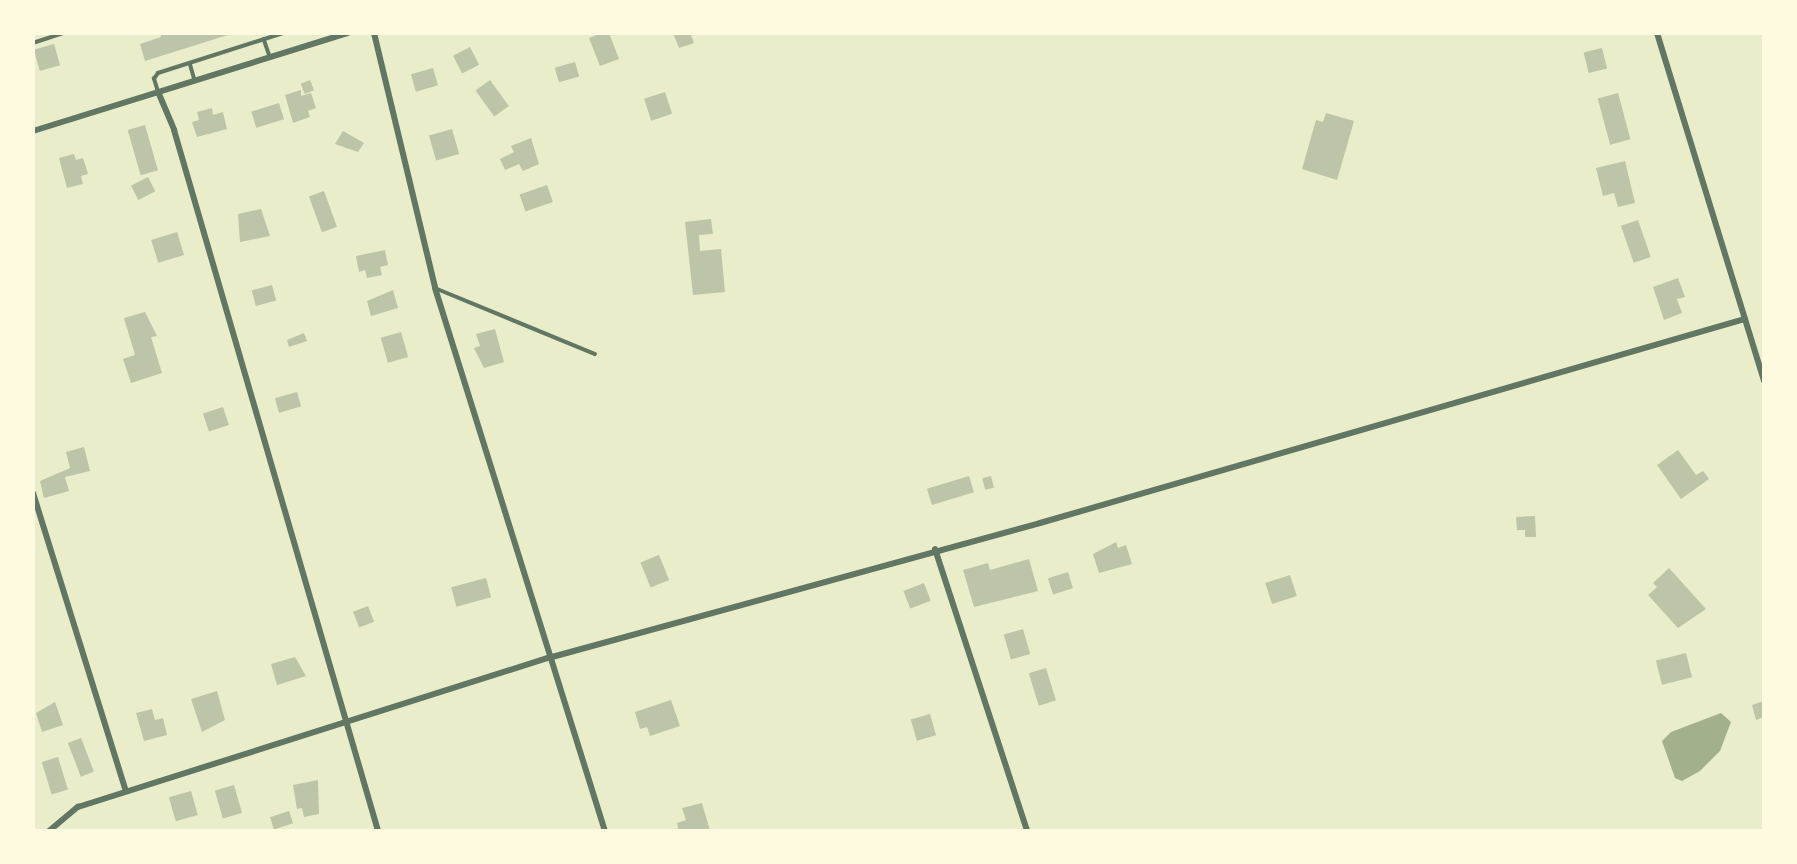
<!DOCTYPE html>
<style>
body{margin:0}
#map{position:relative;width:1797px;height:864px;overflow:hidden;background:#e9edc9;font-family:"Libre Baskerville",serif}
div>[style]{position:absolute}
.water>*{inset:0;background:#a3b18a}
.building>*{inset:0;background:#bcc5a7;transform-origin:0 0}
.service>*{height:3.5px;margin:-1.75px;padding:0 1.75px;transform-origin:1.75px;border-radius:1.75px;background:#617663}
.minor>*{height:6px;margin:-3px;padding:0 3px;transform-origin:3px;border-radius:3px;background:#617663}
span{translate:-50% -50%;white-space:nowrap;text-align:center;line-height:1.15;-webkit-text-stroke:5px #fefae0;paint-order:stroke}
.frame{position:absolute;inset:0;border:35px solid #fefae0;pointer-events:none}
</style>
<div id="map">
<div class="water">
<div style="clip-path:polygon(1721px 713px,1731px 722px,1720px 751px,1700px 771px,1682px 781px,1675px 778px,1662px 741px,1671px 732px)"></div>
</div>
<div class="building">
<div style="clip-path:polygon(160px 33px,231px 33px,231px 34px,145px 61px,140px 44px,161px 37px)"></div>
<div style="clip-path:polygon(601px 33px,609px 33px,619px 59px,600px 66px,589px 38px)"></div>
<div style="clip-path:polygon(673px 33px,690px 33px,694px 43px,679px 48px)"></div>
<div style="left:54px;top:44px;width:22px;height:21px;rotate:74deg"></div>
<div style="left:470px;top:47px;width:20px;height:19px;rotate:63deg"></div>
<div style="left:1602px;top:48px;width:21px;height:19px;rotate:76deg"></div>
<div style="left:575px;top:62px;width:15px;height:21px;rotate:74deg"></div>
<div style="left:433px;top:68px;width:18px;height:23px;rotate:74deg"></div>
<div style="left:310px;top:80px;width:11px;height:10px;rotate:68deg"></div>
<div style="left:490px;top:80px;width:32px;height:18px;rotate:54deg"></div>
<div style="clip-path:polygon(301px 90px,301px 96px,311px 93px,316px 108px,308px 111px,310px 117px,293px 123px,285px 95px)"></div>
<div style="left:665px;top:92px;width:23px;height:22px;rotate:72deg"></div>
<div style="left:1618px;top:93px;width:48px;height:21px;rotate:75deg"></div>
<div style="left:279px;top:103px;width:17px;height:29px;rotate:73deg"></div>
<div style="clip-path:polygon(212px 108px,213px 115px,223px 112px,227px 129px,197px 137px,192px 122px,199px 120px,197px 112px)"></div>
<div style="clip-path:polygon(1326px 113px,1354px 121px,1337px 180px,1302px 169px,1316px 120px,1323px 122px)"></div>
<div style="left:145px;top:125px;width:47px;height:18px;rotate:74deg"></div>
<div style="left:452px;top:129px;width:26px;height:24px;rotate:74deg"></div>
<div style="clip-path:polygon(343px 131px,364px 143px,358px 152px,335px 144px)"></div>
<div style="clip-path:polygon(531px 138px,539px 164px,523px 171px,519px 164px,505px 170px,500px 159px,514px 152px,511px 146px)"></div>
<div style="clip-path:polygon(74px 154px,76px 160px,83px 158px,88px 174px,81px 176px,83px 184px,67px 188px,59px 158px)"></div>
<div style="clip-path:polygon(1625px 161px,1635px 203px,1618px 207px,1614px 193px,1603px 196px,1596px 168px)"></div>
<div style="left:148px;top:177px;width:16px;height:19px;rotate:63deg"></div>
<div style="left:547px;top:185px;width:18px;height:29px;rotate:71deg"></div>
<div style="left:324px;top:191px;width:38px;height:16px;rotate:70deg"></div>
<div style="clip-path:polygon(261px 209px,270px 236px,240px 242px,238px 214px)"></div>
<div style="clip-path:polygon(711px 219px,713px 234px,699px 235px,700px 251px,721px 249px,725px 292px,693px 295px,685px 222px)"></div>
<div style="left:1638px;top:220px;width:39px;height:18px;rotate:71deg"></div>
<div style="left:177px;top:232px;width:24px;height:27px;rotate:73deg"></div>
<div style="clip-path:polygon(385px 250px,388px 265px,380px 267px,382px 275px,367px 278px,365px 270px,359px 272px,356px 256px)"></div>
<div style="clip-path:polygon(1678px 278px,1685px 297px,1677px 299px,1682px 313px,1664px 320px,1653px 287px)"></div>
<div style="left:272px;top:285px;width:16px;height:21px;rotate:75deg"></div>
<div style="clip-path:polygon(393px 290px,398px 308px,371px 316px,367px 301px)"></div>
<div style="clip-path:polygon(145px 312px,157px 336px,151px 337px,162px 373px,131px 383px,123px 359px,135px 355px,124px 318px)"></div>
<div style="clip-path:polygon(495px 329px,504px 362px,484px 368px,474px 348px,480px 346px,476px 334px)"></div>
<div style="left:401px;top:332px;width:26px;height:21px;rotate:74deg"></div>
<div style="clip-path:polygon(304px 333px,307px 341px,289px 347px,287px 340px)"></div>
<div style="left:297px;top:392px;width:15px;height:23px;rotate:74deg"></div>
<div style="left:223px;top:407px;width:19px;height:21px;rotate:72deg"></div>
<div style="clip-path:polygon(84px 447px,90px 471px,65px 477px,69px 491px,44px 498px,40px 481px,70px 468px,66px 452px)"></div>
<div style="clip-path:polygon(1678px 450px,1696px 475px,1703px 471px,1709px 479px,1681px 499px,1657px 465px)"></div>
<div style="left:969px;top:476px;width:17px;height:44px;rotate:73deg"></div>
<div style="left:991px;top:476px;width:12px;height:9px;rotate:76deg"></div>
<div style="clip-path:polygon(1535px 516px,1536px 537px,1525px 537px,1525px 530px,1517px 530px,1516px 517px)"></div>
<div style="clip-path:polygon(1116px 542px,1118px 548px,1126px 545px,1132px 564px,1099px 573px,1093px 554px)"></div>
<div style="left:659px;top:555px;width:27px;height:20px;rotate:68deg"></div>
<div style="clip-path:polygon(1029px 559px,1038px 591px,974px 607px,963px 570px,988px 563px,990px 570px)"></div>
<div style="clip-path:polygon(1669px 568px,1706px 609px,1678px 628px,1648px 595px,1657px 587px,1653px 583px)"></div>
<div style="left:1068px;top:572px;width:17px;height:21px;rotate:73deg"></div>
<div style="left:1290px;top:575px;width:22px;height:26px;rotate:72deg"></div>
<div style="left:486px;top:578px;width:20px;height:36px;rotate:75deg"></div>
<div style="left:924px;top:583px;width:19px;height:22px;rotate:69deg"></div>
<div style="left:368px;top:606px;width:17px;height:16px;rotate:69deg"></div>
<div style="left:1023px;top:629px;width:26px;height:20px;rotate:74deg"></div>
<div style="left:1686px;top:653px;width:25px;height:31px;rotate:76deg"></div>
<div style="clip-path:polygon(295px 657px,306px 676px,277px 685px,271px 664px)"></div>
<div style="left:1046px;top:668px;width:34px;height:18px;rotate:73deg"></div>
<div style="clip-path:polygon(217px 691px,225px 720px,202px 732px,191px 699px)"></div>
<div style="clip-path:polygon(671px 700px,680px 726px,650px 736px,647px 727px,640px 729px,635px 712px)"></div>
<div style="clip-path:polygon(1764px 701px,1764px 717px,1756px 720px,1752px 705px)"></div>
<div style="clip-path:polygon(55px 702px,63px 725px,42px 732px,36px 713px)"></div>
<div style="clip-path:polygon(152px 709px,155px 720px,163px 718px,167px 735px,144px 741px,136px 713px)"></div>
<div style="left:930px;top:714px;width:22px;height:20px;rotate:74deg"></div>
<div style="left:81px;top:738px;width:36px;height:14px;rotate:69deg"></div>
<div style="left:58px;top:757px;width:34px;height:17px;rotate:73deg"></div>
<div style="clip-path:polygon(318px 780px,319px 814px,304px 817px,302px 808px,297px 809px,293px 785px)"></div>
<div style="left:234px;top:785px;width:29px;height:20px;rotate:74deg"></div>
<div style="left:191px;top:791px;width:25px;height:23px;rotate:74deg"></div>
<div style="clip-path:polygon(702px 803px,710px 831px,679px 831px,677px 823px,686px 820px,682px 808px)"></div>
<div style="left:289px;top:811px;width:13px;height:20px;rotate:72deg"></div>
</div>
<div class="service">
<div style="left:264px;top:39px;width:18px;rotate:71deg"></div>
<div style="left:33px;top:43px;width:32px;rotate:-18deg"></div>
<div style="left:190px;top:63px;width:18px;rotate:74deg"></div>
<div style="left:158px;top:92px;width:14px;rotate:-107deg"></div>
<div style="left:154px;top:79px;width:7px;rotate:-56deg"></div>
<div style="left:158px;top:73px;width:131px;rotate:-17.7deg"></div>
<div style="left:435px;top:288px;width:173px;rotate:22.4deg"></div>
</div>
<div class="minor">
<div style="left:374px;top:33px;width:262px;rotate:76.5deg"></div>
<div style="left:435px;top:288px;width:569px;rotate:72.62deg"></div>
<div style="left:1657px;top:33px;width:364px;rotate:72.9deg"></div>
<div style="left:159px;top:94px;width:39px;rotate:67deg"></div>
<div style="left:174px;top:130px;width:730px;rotate:73.77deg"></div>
<div style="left:33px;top:131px;width:330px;rotate:-17.3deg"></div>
<div style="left:33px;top:493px;width:312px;rotate:72.7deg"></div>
<div style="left:935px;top:549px;width:297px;rotate:71.9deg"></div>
<div style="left:49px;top:831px;width:38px;rotate:-40deg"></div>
<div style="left:78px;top:807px;width:497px;rotate:-17.6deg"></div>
<div style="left:552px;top:657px;width:506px;rotate:-15.35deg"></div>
<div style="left:1040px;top:523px;width:734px;rotate:-16.14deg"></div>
</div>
<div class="frame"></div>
</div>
